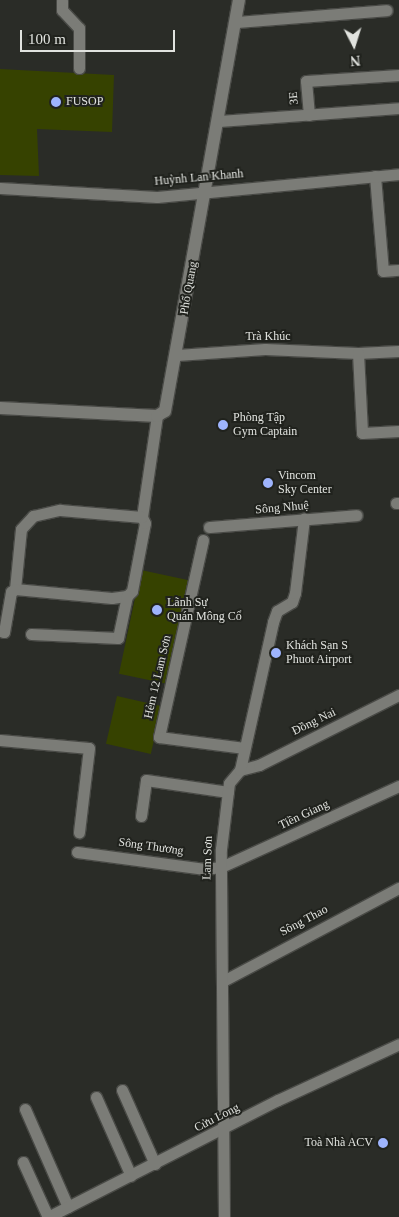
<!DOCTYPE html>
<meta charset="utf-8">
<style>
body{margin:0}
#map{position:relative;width:399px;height:1217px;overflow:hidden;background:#2a2c27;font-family:Georgia,serif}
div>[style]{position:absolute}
.green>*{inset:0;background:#364200;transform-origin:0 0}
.roads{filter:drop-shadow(1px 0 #494a46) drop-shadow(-1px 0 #494a46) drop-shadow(0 1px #494a46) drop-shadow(0 -1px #494a46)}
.street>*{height:11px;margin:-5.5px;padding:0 5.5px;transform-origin:5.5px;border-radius:5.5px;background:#7b7c77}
.secondary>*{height:12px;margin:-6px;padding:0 6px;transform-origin:6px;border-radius:6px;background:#7b7c77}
.dots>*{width:14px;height:14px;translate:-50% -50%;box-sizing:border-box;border:2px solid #20221d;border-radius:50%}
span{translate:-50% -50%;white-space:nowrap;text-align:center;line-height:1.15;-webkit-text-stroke:4px #20221d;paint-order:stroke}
.street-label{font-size:12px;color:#e1e3df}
.poi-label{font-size:12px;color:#e1e3df}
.left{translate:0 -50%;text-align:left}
.right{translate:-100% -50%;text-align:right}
.north{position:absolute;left:329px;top:20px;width:50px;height:50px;-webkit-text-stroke:4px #20221d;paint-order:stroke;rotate:175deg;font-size:14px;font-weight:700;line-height:20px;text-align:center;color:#e1e3df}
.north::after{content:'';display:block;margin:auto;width:18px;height:22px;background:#e1e3df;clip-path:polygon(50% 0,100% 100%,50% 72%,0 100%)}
.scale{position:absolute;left:20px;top:30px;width:155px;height:22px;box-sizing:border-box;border:2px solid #e1e3df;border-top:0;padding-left:6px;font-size:15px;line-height:18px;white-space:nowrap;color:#e1e3df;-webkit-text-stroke:4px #20221d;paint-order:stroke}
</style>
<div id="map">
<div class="green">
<div style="clip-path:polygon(0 69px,114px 75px,112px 132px,37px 129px,39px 176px,0 175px)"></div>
<div style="left:141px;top:570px;width:50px;height:106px;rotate:12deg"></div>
<div style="left:117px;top:696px;width:46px;height:49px;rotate:13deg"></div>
</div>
<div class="roads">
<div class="street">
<div style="left:62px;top:0;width:10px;rotate:90deg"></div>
<div style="left:62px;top:10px;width:25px;rotate:47deg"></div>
<div style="left:79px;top:28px;width:40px;rotate:90deg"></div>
<div style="left:236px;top:22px;width:151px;rotate:-4.5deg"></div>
<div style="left:309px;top:115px;width:34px;rotate:-95deg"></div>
<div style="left:306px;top:81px;width:93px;rotate:-3.7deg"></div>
<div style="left:219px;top:121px;width:180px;rotate:-4.1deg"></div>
<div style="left:375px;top:176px;width:95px;rotate:85.2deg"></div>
<div style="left:383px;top:271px;width:16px;rotate:-4deg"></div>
<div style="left:0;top:188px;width:157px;rotate:3.3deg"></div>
<div style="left:157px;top:197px;width:243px;rotate:-5.4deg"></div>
<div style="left:358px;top:353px;width:41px;rotate:-2.8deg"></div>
<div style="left:177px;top:355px;width:88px;rotate:-3.9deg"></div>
<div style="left:265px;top:349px;width:93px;rotate:2.5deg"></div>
<div style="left:358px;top:353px;width:80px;rotate:87.1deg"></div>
<div style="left:362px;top:433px;width:37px;rotate:-3deg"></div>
<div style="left:396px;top:503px;width:3px"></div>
<div style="left:209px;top:527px;width:148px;rotate:-4.6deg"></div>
<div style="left:203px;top:540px;width:202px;rotate:102.6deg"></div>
<div style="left:159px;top:737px;width:86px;rotate:7.4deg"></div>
<div style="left:15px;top:589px;width:97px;rotate:5.3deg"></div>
<div style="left:112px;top:598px;width:15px;rotate:-8deg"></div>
<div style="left:127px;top:596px;width:7px;rotate:-45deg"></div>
<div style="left:132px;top:591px;width:69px;rotate:-79.2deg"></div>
<div style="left:145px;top:523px;width:7px;rotate:-117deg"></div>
<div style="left:142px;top:517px;width:102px;rotate:-81.6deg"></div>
<div style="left:15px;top:589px;width:60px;rotate:-84.3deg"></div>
<div style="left:21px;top:529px;width:18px;rotate:-47deg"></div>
<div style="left:33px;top:516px;width:28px;rotate:-13deg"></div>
<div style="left:60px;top:510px;width:82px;rotate:4.9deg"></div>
<div style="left:0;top:631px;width:4px;rotate:14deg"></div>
<div style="left:4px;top:632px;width:41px;rotate:-80.1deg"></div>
<div style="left:11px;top:592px;width:5px;rotate:-37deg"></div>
<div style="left:31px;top:634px;width:87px;rotate:2.6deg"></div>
<div style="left:118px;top:638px;width:43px;rotate:-77.9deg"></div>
<div style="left:0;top:740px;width:89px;rotate:5.1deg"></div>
<div style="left:89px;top:748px;width:85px;rotate:96.8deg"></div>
<div style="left:240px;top:770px;width:20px;rotate:-15deg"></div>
<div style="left:259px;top:765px;width:157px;rotate:-26.6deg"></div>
<div style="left:141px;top:816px;width:36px;rotate:-82deg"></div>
<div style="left:146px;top:780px;width:83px;rotate:8.3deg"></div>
<div style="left:77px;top:852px;width:129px;rotate:7.6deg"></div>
<div style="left:205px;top:869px;width:16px;rotate:-7deg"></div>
<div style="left:221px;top:867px;width:196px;rotate:-24.5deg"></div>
<div style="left:223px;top:981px;width:199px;rotate:-27.9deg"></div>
<div style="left:122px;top:1090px;width:81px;rotate:66deg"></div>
<div style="left:96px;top:1097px;width:86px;rotate:66.1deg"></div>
<div style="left:25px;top:1109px;width:107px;rotate:66.3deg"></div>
<div style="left:23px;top:1162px;width:60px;rotate:65.6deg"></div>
<div style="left:48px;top:1217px;width:258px;rotate:-27deg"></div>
<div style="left:278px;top:1100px;width:133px;rotate:-24.8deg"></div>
<div style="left:224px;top:1217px;width:368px;rotate:-90.5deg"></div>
<div style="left:221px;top:849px;width:66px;rotate:-83.1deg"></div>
<div style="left:229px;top:783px;width:17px;rotate:-50deg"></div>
<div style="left:240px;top:770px;width:152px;rotate:-77.4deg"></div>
<div style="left:273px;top:622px;width:12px;rotate:-70deg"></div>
<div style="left:277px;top:611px;width:17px;rotate:-31deg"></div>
<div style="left:292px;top:602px;width:9px;rotate:-72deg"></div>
<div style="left:295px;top:593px;width:75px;rotate:-83.1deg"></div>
</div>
<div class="secondary">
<div style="left:0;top:408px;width:157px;rotate:2.9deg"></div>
<div style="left:157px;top:416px;width:9px;rotate:-32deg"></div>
<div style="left:165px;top:411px;width:418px;rotate:-79.8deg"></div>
</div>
</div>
<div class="dots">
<div style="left:56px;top:102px;background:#9eb4fd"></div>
<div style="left:223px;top:425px;background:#9eb4fd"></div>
<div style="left:268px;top:483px;background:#9eb4fd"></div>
<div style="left:157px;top:610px;background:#9eb4fd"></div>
<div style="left:276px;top:653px;background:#9eb4fd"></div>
<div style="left:383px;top:1143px;background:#9eb4fd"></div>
</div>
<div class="street-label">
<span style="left:294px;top:98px;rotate:-95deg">3E</span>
<span style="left:199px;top:178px;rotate:-5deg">Huỳnh Lan Khanh</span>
<span style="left:189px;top:288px;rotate:-80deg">Phổ Quang</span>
<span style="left:268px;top:337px">Trà Khúc</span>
<span style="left:282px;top:508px;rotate:-5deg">Sông Nhuệ</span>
<span style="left:158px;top:677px;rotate:-77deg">Hẻm 12 Lam Sơn</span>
<span style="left:314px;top:722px;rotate:-26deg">Đồng Nai</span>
<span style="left:304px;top:815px;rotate:-25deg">Tiền Giang</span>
<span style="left:151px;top:847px;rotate:8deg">Sông Thương</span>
<span style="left:208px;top:858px;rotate:-88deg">Lam Sơn</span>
<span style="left:304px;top:921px;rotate:-28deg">Sông Thao</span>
<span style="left:217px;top:1118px;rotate:-27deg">Cửu Long</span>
</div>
<div class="poi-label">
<span class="left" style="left:66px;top:102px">FUSOP</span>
<span class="left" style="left:233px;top:425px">Phòng Tập<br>Gym Captain</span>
<span class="left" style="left:278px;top:483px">Vincom<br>Sky Center</span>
<span class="left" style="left:167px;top:610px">Lãnh Sự<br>Quán Mông Cổ</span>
<span class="left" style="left:286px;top:653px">Khách Sạn S<br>Phuot Airport</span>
<span class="right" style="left:373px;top:1143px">Toà Nhà ACV</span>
</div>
<div class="north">N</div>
<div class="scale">100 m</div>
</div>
